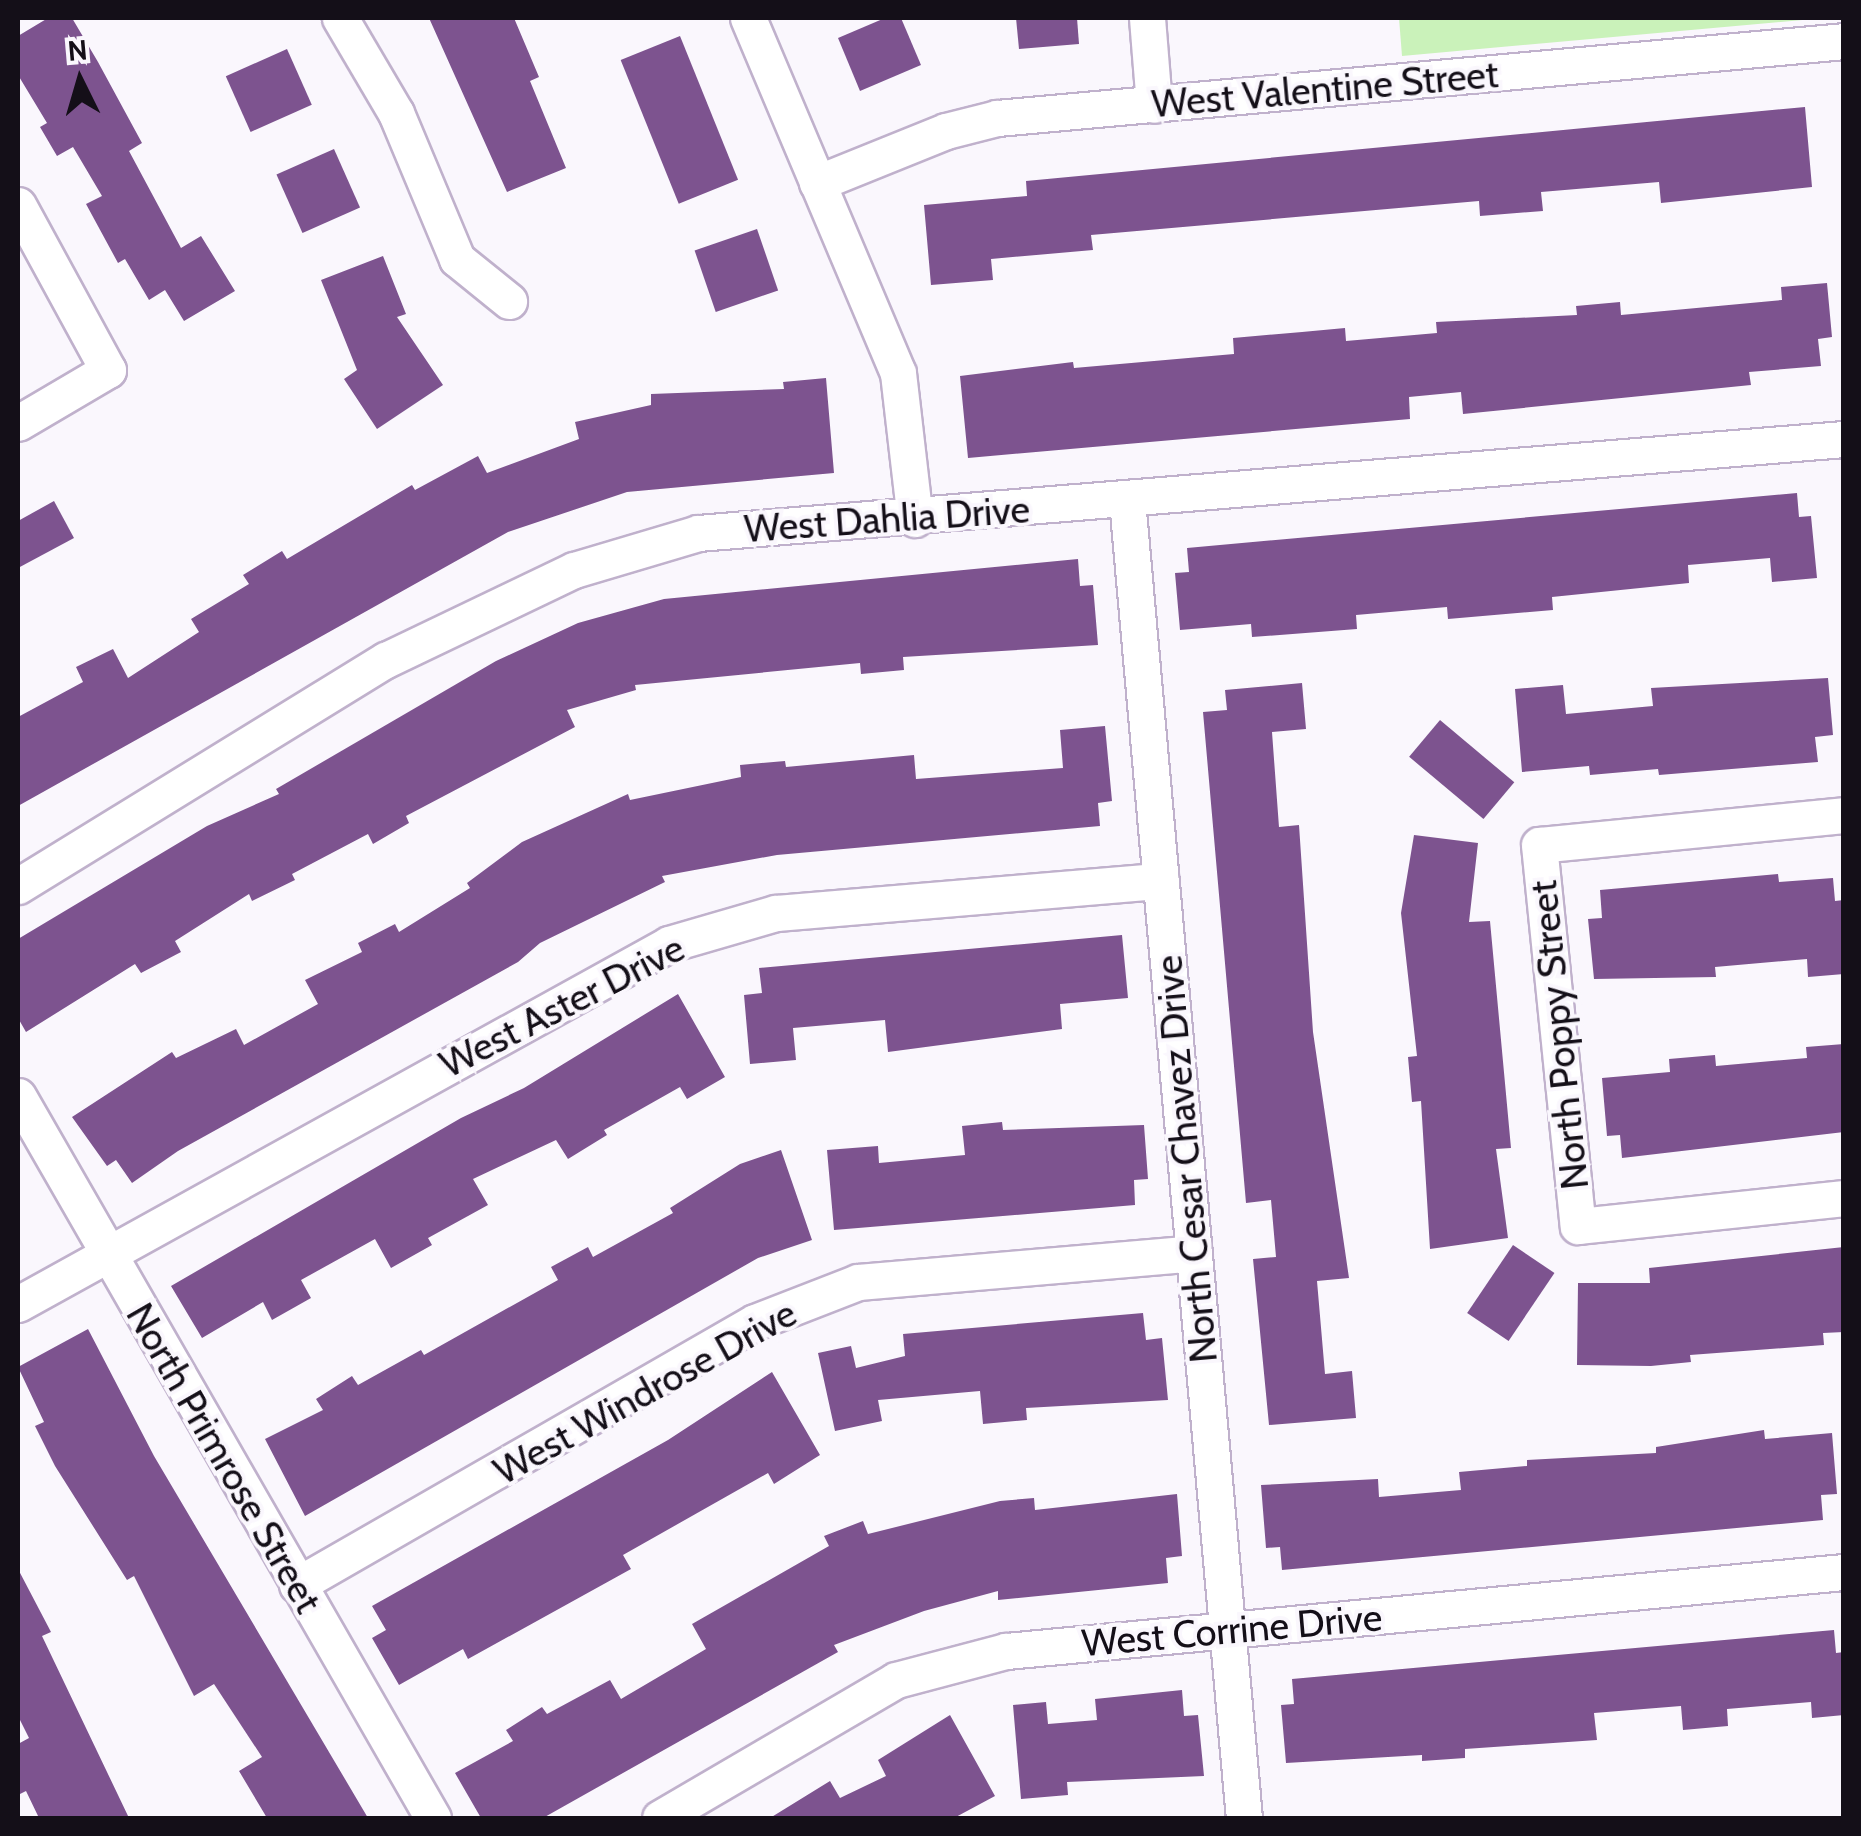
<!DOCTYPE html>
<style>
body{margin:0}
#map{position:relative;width:1861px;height:1836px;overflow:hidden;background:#faf7fd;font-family:Cabin,sans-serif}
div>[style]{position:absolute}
.green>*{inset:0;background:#caf2ba}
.building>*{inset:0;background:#7d538f;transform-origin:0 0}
.roads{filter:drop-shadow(2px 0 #c0b1cc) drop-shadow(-2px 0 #c0b1cc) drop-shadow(0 2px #c0b1cc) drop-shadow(0 -2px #c0b1cc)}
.minor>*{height:35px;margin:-17.5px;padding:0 17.5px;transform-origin:17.5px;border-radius:17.5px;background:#fff}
span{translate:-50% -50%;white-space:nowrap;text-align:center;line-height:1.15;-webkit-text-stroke:8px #faf7fd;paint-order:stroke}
.street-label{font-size:38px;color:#140f18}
.frame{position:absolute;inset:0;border:20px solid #140f18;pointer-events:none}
.north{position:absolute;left:30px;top:30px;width:100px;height:100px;-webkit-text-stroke:8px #faf7fd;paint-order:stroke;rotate:355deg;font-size:28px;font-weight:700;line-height:40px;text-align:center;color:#140f18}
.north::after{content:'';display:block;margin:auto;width:35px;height:45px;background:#140f18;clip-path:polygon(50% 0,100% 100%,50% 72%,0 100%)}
</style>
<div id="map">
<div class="green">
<div style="clip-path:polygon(1399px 18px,1824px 18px,1402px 56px)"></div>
</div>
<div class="building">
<div style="clip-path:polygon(48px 18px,72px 18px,98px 62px,142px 143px,129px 151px,181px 248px,201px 236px,235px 291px,184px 321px,165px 290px,149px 300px,125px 259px,118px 263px,86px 204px,102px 196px,73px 147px,57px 156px,40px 127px,47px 123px,18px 75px,18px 36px)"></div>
<div style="clip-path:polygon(429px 18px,514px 18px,539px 77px,530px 81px,566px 168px,507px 192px)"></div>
<div style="clip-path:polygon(885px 18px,901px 18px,921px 65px,860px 91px,838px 38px)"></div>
<div style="clip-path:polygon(1016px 18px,1077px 18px,1079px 44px,1019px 49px)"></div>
<div style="left:680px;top:36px;width:155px;height:64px;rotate:68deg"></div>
<div style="left:287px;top:49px;width:61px;height:67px;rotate:66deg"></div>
<div style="clip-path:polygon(1805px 107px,1812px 187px,1661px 203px,1659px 182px,1541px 192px,1543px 211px,1480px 216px,1479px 201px,1091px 235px,1093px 250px,991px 259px,993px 280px,931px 285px,924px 205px,1027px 196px,1026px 181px)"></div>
<div style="left:334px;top:149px;width:64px;height:63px;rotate:66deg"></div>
<div style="left:757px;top:229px;width:65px;height:66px;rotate:71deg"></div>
<div style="clip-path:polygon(383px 256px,406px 314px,397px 317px,443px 385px,377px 429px,344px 379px,357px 370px,321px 280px)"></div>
<div style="clip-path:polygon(1827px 283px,1832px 337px,1818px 339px,1821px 366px,1749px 372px,1751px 385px,1463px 414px,1461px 392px,1409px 397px,1410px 419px,968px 458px,960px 376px,1073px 362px,1074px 368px,1234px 354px,1233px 338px,1302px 332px,1345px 328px,1346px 341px,1437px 333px,1436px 322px,1577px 315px,1576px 306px,1620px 302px,1621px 315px,1782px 300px,1781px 287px)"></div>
<div style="clip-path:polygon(826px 378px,834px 473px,627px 492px,508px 532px,18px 806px,18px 717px,83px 682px,76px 667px,113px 649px,128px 678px,199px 632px,191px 619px,249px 584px,243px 575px,282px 551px,287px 559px,412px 485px,415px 490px,478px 456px,487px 473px,579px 439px,575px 422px,651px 405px,651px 394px,784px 389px,783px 382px)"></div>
<div style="clip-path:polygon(1797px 493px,1799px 517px,1811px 516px,1817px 578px,1772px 582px,1770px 558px,1688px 565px,1689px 583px,1552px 597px,1553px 610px,1448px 619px,1447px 607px,1356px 615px,1357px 629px,1252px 637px,1251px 624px,1180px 630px,1175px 573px,1189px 572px,1187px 548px)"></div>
<div style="clip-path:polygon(54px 501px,74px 538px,18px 568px,18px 521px)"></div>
<div style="clip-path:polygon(1078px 559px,1080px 586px,1093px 585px,1098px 645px,903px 657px,904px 670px,861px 674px,860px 663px,635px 685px,636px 690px,567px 710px,575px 727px,406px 816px,409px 823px,373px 844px,368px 834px,292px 874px,295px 880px,252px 901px,249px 894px,175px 941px,181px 952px,141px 973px,135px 964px,26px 1032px,18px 1018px,18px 939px,207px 826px,279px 794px,276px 789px,496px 661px,578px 623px,664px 599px)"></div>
<div style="clip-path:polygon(1828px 678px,1833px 735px,1815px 737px,1818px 762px,1659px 775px,1658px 769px,1590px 775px,1589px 766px,1522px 772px,1515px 689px,1563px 685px,1566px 714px,1653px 706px,1651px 688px)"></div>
<div style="clip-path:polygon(1302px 683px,1306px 729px,1272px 732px,1279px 827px,1299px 825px,1313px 1032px,1349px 1278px,1317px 1281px,1325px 1374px,1352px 1371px,1356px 1418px,1269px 1425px,1253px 1259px,1276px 1257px,1271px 1200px,1246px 1203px,1203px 712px,1227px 710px,1225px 690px)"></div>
<div style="left:1440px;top:720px;width:97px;height:48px;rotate:40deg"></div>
<div style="clip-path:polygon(1105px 726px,1112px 801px,1098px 803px,1100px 826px,777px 855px,662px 876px,665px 882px,540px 943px,518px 962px,178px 1151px,132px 1183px,116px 1160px,107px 1166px,72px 1117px,172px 1052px,176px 1058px,236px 1029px,244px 1045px,318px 1004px,305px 980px,362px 952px,358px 943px,395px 924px,399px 932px,470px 888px,467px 883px,522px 842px,628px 794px,630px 800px,741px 777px,740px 765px,785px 761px,786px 767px,914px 755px,916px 779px,1063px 768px,1060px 730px)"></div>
<div style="clip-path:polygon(1414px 835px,1478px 843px,1469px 922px,1490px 921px,1511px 1148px,1496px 1149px,1508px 1238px,1430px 1249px,1421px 1101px,1412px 1102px,1408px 1057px,1417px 1056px,1401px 913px)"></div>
<div style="clip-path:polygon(1778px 874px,1779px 882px,1833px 878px,1835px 901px,1844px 900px,1844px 974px,1808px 977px,1807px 959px,1715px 967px,1716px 977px,1594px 979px,1588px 919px,1602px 918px,1600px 890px)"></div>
<div style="clip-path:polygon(1122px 935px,1128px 998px,1060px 1004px,1062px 1029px,888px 1052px,885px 1020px,793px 1028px,796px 1060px,750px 1064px,744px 995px,762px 993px,759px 968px)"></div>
<div style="clip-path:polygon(678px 994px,725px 1077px,687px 1099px,680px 1087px,604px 1130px,607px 1135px,568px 1159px,556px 1140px,473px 1179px,488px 1205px,428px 1238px,432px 1245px,391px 1268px,375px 1239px,301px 1280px,311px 1298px,272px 1320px,263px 1302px,202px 1338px,171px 1286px,461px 1118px,524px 1088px)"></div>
<div style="clip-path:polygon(1844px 1044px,1844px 1132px,1622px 1158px,1620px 1135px,1607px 1136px,1602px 1078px,1670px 1072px,1669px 1059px,1715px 1055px,1716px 1066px,1807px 1058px,1806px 1047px)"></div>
<div style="clip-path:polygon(1002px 1122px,1003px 1130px,1144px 1125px,1148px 1179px,1134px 1180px,1135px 1205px,834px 1230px,827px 1150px,878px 1146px,879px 1163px,965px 1155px,962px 1126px)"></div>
<div style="clip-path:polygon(781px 1150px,812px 1240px,758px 1258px,305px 1516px,265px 1439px,323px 1410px,316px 1399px,352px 1376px,358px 1385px,421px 1350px,424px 1355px,558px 1280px,551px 1267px,588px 1247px,593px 1257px,673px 1213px,670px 1208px,740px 1164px)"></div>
<div style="left:1513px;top:1245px;width:50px;height:82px;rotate:34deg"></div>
<div style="clip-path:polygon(1844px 1247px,1844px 1332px,1823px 1333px,1824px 1345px,1690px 1355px,1691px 1362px,1651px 1366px,1577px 1365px,1578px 1283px,1650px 1283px,1649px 1268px)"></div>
<div style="clip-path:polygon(1143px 1313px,1146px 1340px,1162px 1338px,1168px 1400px,1026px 1408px,1027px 1420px,983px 1424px,980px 1391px,878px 1400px,882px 1421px,835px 1431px,818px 1353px,851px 1346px,856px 1368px,905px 1356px,903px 1334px)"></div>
<div style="clip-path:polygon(88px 1329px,154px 1456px,368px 1818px,267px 1818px,239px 1771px,262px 1757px,214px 1684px,194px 1696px,134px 1576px,127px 1580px,55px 1466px,35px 1426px,44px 1422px,18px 1367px)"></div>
<div style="clip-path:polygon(772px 1372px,820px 1455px,774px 1484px,768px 1473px,623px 1555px,631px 1569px,468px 1659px,463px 1649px,399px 1685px,372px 1638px,386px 1630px,372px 1606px,668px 1440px)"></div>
<div style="clip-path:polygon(1764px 1430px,1765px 1439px,1832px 1433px,1837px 1494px,1821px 1495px,1823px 1520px,1282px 1570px,1280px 1547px,1266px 1548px,1261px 1485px,1378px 1479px,1379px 1497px,1461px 1490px,1459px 1472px,1527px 1466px,1527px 1460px,1656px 1453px,1656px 1447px)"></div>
<div style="clip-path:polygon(1177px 1494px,1182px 1556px,1166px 1558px,1168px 1583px,998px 1600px,998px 1591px,924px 1611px,834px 1645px,838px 1652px,543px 1818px,481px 1818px,455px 1773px,513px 1741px,506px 1730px,542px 1707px,547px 1714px,610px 1680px,621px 1699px,706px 1649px,692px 1624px,829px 1546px,824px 1536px,863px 1521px,868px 1534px,1000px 1501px,1034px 1498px,1035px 1510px)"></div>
<div style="clip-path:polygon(18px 1569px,51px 1632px,42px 1636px,129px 1818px,39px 1818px,26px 1791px,18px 1795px,18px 1744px,29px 1738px,18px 1716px)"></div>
<div style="clip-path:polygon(1834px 1630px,1836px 1653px,1844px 1652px,1844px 1715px,1812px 1718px,1811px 1702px,1727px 1709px,1728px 1726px,1683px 1730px,1681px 1706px,1594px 1713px,1597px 1740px,1465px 1749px,1465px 1758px,1422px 1761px,1422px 1755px,1286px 1763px,1281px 1705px,1294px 1704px,1292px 1679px)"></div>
<div style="clip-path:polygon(1182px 1690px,1184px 1716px,1198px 1715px,1204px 1776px,1067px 1782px,1068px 1795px,1021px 1799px,1013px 1705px,1046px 1702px,1048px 1724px,1097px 1720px,1095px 1699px)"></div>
<div style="clip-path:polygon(950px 1715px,995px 1796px,954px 1818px,770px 1818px,830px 1781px,840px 1798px,886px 1776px,878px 1760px)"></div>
</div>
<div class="roads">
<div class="minor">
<div style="left:340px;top:18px;width:110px;rotate:59.5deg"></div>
<div style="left:396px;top:113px;width:158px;rotate:67.3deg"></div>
<div style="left:457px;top:259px;width:67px;rotate:38.9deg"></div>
<div style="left:748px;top:18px;width:385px;rotate:67.1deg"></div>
<div style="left:898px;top:373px;width:147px;rotate:83.4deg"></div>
<div style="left:1147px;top:18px;width:87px;rotate:85.4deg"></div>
<div style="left:817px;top:183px;width:139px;rotate:-22deg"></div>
<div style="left:946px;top:131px;width:53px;rotate:-14.3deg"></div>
<div style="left:997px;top:118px;width:850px;rotate:-5.19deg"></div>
<div style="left:18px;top:205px;width:188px;rotate:61.4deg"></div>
<div style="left:108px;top:370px;width:104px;rotate:149.5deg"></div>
<div style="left:1127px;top:500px;width:1323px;rotate:84.93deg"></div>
<div style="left:1844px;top:815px;width:306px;rotate:174.4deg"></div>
<div style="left:1539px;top:845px;width:383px;rotate:84.2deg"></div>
<div style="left:1578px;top:1226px;width:267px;rotate:-6deg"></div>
<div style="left:18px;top:886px;width:432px;rotate:-31.6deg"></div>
<div style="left:386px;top:660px;width:208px;rotate:-25.6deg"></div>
<div style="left:574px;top:570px;width:129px;rotate:-16.6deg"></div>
<div style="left:698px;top:533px;width:1150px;rotate:-4.69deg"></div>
<div style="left:18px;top:1096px;width:833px;rotate:60.11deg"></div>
<div style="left:18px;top:1304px;width:744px;rotate:-28.94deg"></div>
<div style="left:669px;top:944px;width:111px;rotate:-16.2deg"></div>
<div style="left:776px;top:913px;width:386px;rotate:-4.8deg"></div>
<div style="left:297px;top:1585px;width:528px;rotate:-29.87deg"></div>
<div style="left:755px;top:1322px;width:110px;rotate:-21.2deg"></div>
<div style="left:858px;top:1282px;width:337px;rotate:-4.9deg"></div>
<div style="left:660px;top:1818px;width:273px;rotate:-30.3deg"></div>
<div style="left:896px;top:1680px;width:114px;rotate:-14.8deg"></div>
<div style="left:1006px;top:1651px;width:842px;rotate:-5.39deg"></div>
</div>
</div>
<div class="street-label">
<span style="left:1325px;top:89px;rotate:-5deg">West Valentine Street</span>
<span style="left:887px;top:519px;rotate:-4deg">West Dahlia Drive</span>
<span style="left:562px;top:1006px;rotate:-27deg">West Aster Drive</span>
<span style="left:1559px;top:1035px;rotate:-96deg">North Poppy Street</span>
<span style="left:1186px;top:1159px;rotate:-95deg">North Cesar Chavez Drive</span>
<span style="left:645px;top:1392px;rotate:-29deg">West Windrose Drive</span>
<span style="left:224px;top:1458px;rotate:60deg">North Primrose Street</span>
<span style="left:1232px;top:1630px;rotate:-5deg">West Corrine Drive</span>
</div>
<div class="frame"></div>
<div class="north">N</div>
</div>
